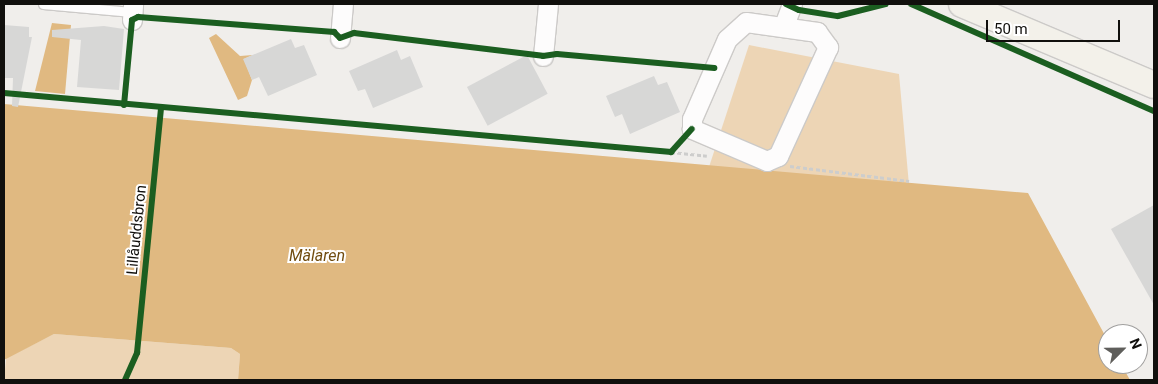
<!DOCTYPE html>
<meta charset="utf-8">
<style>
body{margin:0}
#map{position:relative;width:1158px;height:384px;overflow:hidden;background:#f0eeeb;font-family:Roboto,sans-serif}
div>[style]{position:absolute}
.green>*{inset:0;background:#edd5b5}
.water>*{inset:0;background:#e0b981}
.building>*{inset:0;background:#d7d7d6;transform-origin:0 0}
.path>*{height:3px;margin-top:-1.5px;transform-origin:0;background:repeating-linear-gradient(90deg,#cdcdcc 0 4px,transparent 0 6.5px)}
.roads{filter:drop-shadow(1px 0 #cccac8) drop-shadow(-1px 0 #cccac8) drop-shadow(0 1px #cccac8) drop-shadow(0 -1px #cccac8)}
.lane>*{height:9px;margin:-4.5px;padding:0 4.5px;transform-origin:4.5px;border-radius:4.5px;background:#fdfcfc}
.street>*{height:19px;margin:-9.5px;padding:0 9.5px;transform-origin:9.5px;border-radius:9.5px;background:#fdfcfc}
.secondary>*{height:26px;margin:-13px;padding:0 13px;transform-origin:13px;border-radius:13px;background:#f3f1ea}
.cycleway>*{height:6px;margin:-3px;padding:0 3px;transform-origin:3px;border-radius:3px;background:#1b5e20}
span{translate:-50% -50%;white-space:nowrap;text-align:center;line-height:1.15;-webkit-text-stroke:4px #fff;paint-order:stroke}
.street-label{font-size:15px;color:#11100d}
.water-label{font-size:16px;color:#714c0f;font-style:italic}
.frame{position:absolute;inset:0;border:5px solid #11100d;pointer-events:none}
.north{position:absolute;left:1098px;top:324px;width:50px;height:50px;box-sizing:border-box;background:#fff;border:1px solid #a09f9e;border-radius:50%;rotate:67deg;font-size:14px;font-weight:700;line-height:20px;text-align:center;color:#11100d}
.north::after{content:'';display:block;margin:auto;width:18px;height:22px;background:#5f5e5b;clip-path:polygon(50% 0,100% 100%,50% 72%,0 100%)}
.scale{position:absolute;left:986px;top:20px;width:134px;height:22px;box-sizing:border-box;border:2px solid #11100d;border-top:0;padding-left:6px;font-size:15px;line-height:18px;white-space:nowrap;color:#11100d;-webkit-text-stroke:4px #fff;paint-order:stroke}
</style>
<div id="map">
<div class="green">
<div style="clip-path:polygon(749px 45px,899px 74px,909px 185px,709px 167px)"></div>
<div style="clip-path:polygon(54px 334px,231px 348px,240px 354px,238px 380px,4px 380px,6px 358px)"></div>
</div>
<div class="water">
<div style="clip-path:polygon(52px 23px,71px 25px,65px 94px,35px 91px)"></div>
<div style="clip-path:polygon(216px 34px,240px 56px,253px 55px,244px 59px,252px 80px,247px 96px,238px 100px,209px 38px)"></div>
<div style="clip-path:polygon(4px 104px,1028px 193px,1108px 341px,1108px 364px,1121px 364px,1130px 380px,238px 380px,240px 354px,231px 348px,54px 334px,4px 360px)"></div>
</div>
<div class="building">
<div style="clip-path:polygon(4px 25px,29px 27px,29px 37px,32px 37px,18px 107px,12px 106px,13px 78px,4px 78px)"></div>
<div style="clip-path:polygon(104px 26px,124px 29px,119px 90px,77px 87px,81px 40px,52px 37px,52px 30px)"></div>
<div style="clip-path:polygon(291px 39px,295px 48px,304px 45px,317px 75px,268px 96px,259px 77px,252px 80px,243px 59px)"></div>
<div style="clip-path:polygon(397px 50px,401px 60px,410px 56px,423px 87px,373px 108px,365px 89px,358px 91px,349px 71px)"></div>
<div style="left:527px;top:55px;width:44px;height:68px;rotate:62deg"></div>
<div style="clip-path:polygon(654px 76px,658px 85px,667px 82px,680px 112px,630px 134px,622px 114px,615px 117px,606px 96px)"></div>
<div style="clip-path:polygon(1154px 205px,1154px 305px,1111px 229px)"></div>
</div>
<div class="path">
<div style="left:671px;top:152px;width:36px;rotate:6deg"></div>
<div style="left:790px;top:166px;width:120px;rotate:7.2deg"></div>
</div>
<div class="roads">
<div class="lane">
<div style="left:43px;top:4px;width:89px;rotate:5.1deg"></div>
</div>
<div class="street">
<div style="left:132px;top:20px;width:16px;rotate:-86deg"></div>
<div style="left:746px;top:22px;width:72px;rotate:8deg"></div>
<div style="left:817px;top:32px;width:19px;rotate:54deg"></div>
<div style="left:828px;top:47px;width:120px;rotate:114.6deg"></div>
<div style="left:778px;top:156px;width:12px;rotate:156deg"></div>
<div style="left:767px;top:161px;width:82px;rotate:-156.9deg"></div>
<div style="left:692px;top:129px;width:10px;rotate:-90deg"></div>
<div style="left:692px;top:119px;width:87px;rotate:-66.4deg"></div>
<div style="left:727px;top:39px;width:25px;rotate:-42deg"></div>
<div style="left:784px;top:25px;width:22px;rotate:-69deg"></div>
<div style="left:340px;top:38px;width:34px;rotate:-85deg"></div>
<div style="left:543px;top:56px;width:52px;rotate:-84.5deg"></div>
</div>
<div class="secondary">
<div style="left:962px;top:4px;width:208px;rotate:22.9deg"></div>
</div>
</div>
<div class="cycleway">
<div style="left:786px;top:4px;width:14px;rotate:25deg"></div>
<div style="left:799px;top:10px;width:39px;rotate:9deg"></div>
<div style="left:838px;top:16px;width:49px;rotate:-14deg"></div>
<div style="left:911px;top:4px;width:266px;rotate:23.8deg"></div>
<div style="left:4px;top:93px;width:670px;rotate:5.05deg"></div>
<div style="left:671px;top:152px;width:31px;rotate:-48deg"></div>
<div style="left:124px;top:105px;width:85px;rotate:-84.6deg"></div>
<div style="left:132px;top:20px;width:7px;rotate:-27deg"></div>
<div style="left:138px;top:17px;width:197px;rotate:4.4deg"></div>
<div style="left:334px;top:32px;width:8px;rotate:45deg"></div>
<div style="left:340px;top:38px;width:15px;rotate:-20deg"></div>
<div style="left:354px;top:33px;width:190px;rotate:6.9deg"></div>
<div style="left:543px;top:56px;width:14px;rotate:-8deg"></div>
<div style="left:557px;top:54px;width:158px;rotate:5.1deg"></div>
<div style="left:125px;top:380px;width:30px;rotate:-66deg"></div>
<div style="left:137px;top:353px;width:245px;rotate:-84.4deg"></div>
</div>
<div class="street-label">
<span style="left:137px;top:230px;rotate:-84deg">Lillåuddsbron</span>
</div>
<div class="water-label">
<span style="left:317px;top:256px">Mälaren</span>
</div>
<div class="frame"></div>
<div class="north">N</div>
<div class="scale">50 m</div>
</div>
